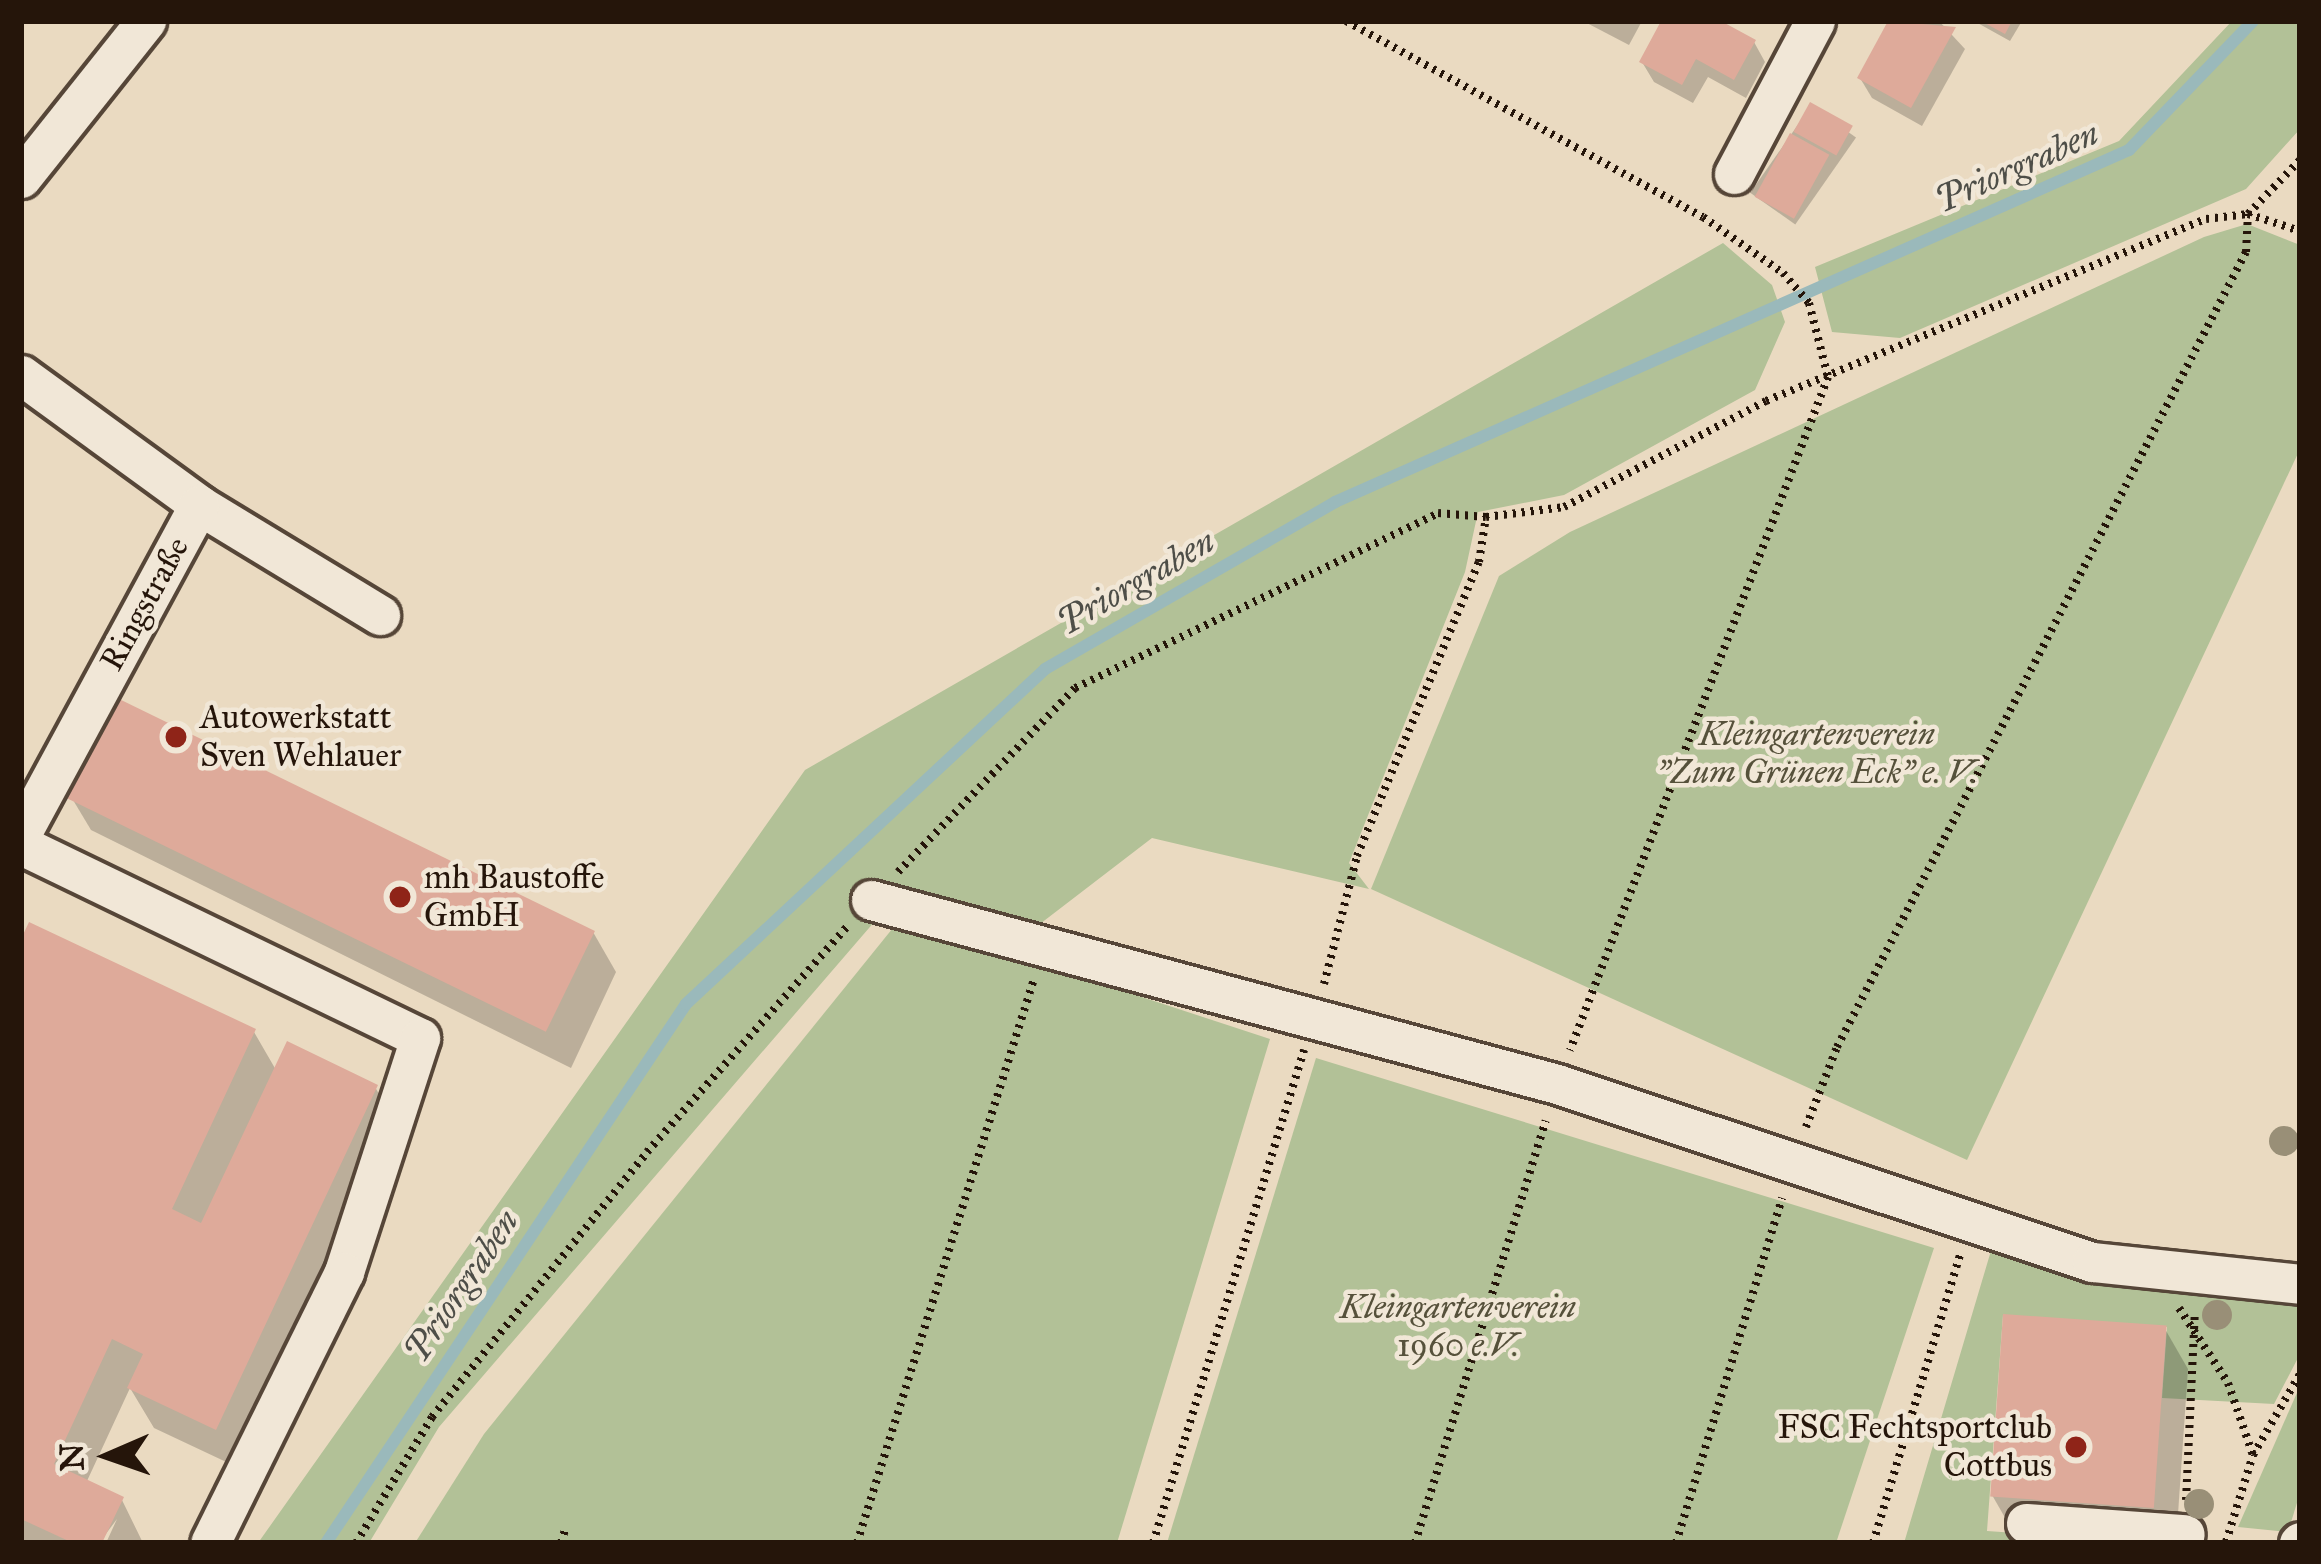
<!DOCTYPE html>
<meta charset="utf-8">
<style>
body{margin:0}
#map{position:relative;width:2321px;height:1564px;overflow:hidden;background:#eadac1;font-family:"IM FELL Great Primer",serif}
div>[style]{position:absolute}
.green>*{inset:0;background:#b2c197}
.shadow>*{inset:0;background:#0003;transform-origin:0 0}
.stream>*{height:12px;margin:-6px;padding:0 6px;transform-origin:6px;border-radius:6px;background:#9ab9bb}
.building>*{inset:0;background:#deaa9a;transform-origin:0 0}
.path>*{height:8px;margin-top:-4px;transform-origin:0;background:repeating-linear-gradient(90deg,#25150a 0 3px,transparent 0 9px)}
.roads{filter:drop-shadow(3px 0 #564638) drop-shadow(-3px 0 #564638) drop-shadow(0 3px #564638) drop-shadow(0 -3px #564638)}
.minor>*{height:39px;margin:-19.5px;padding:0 19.5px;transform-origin:19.5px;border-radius:19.5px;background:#f1e7d7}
.trees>*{width:30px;height:30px;margin:-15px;border-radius:50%;background:#998f77}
.dots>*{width:33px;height:33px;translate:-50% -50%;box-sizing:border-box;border:6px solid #f1e7d7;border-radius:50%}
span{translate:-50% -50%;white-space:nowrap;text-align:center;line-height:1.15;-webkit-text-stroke:9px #f1e7d7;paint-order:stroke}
.street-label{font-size:33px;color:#25150a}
.poi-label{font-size:33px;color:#25150a}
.left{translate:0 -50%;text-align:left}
.right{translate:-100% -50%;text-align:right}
.park-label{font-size:33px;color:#56513b;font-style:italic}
.water-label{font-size:36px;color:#4e4e48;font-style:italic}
.frame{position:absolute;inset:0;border:24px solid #25150a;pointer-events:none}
.north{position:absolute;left:48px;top:1396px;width:120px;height:120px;-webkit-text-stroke:9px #f1e7d7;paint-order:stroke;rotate:268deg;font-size:33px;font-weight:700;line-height:48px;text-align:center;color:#25150a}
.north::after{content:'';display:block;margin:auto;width:42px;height:54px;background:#25150a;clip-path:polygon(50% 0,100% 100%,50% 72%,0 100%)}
</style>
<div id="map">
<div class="green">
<div style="clip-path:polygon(2232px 21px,2300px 21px,2300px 129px,2246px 189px,1900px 338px,1832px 332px,1815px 267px,2119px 141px)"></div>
<div style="clip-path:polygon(2247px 224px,2300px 245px,2300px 449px,1967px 1160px,1371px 889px,1499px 576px,1570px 532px,2204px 237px)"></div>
<div style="clip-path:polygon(1723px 243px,1772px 285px,1785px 322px,1755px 390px,1564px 495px,1478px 512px,1465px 572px,1349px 863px,1369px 889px,1152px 838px,1036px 927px,894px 899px,439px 1427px,369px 1543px,258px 1543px,805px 770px)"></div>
<div style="clip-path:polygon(901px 918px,1270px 1039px,1117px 1543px,415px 1543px,484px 1434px)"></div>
<div style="clip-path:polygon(1316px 1058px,1934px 1248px,1836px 1543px,1167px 1543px)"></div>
<div style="clip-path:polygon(1993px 1244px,2043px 1268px,2133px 1283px,2300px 1294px,2300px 1354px,2274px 1404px,2162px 1398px,2167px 1327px,2003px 1315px,1987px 1531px,2164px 1543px,1904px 1543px)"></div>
<div style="clip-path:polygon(2300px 1386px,2300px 1493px,2288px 1532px,2238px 1527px)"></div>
</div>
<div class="shadow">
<div style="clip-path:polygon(1583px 21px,1642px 21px,1629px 45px)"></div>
<div style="clip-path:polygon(1665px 21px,1715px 21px,1754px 42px,1765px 62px,1746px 98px,1708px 77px,1693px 103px,1654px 82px,1642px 62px)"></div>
<div style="clip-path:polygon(1891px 21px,1939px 21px,1965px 49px,1922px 126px,1872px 98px,1860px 78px)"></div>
<div style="clip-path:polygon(1974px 21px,2022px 21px,2010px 41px)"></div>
<div style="left:1811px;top:106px;width:55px;height:106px;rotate:35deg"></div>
<div style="clip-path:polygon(73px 800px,593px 932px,616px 972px,571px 1068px,91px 830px)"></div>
<div style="clip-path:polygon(21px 946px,254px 1032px,276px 1070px,375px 1087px,398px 1127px,239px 1468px,154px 1428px,130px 1388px,87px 1481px,122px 1500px,143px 1543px,106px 1543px,117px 1519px,99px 1543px,21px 1543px)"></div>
<div style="clip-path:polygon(2165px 1329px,2188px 1369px,2176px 1543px,2015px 1535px,1992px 1495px)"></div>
</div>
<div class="stream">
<div style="left:326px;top:1543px;width:648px;rotate:-56.26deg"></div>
<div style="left:686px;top:1004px;width:491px;rotate:-43deg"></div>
<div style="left:1045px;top:669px;width:335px;rotate:-29.9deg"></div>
<div style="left:1335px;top:502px;width:869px;rotate:-23.91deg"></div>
<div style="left:2129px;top:150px;width:179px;rotate:-46.1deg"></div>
</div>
<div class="building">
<div style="clip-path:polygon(1661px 21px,1721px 21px,1756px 40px,1734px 80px,1696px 59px,1682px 85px,1639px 62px)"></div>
<div style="clip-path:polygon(1888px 21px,1956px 27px,1911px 108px,1857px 78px)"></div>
<div style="clip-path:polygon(1981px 21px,2012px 21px,2005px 34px)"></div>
<div style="left:1810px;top:102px;width:49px;height:34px;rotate:29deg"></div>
<div style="left:1790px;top:133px;width:45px;height:73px;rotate:29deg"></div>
<div style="left:115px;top:697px;width:534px;height:112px;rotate:26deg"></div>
<div style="clip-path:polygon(29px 922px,256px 1029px,172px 1209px,201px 1223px,287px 1041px,378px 1085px,216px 1430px,127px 1388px,143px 1354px,112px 1339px,54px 1464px,124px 1497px,102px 1543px,73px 1543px,21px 1519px,21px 939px)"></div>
<div style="left:2003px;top:1314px;width:164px;height:183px;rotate:4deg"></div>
</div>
<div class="path">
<div style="left:1346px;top:21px;width:407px;rotate:28.8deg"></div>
<div style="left:1703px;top:217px;width:98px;rotate:35deg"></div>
<div style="left:1783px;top:273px;width:40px;rotate:49deg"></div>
<div style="left:1809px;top:303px;width:76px;rotate:75.6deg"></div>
<div style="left:1828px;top:377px;width:721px;rotate:110.97deg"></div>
<div style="left:898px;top:872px;width:255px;rotate:-46.1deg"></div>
<div style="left:1075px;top:688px;width:403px;rotate:-25.7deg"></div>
<div style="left:1438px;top:513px;width:48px;rotate:4.8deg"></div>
<div style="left:1486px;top:517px;width:79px;rotate:-7.3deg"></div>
<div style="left:1564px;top:507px;width:228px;rotate:-27.7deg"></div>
<div style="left:1766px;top:401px;width:476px;rotate:-22.5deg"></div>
<div style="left:2206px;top:219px;width:42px;rotate:-6.8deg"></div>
<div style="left:2248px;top:214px;width:75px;rotate:-46.1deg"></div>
<div style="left:1324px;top:984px;width:132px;rotate:-75.5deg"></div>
<div style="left:1357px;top:856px;width:318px;rotate:-67.5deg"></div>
<div style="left:1479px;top:562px;width:46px;rotate:-81.2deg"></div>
<div style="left:1806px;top:1127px;width:86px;rotate:-68.8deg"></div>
<div style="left:1837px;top:1047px;width:894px;rotate:-62.78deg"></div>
<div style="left:2246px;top:252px;width:38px;rotate:-87deg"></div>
<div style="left:2248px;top:214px;width:55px;rotate:18.1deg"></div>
<div style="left:2179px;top:1308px;width:90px;rotate:56.8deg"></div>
<div style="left:2228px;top:1383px;width:76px;rotate:70.9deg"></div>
<div style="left:2186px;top:1500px;width:189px;rotate:-87.3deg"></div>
<div style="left:2226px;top:1542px;width:91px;rotate:-72.8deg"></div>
<div style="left:2253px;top:1455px;width:94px;rotate:-59.9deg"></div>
<div style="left:356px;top:1543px;width:147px;rotate:-58.9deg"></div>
<div style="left:432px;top:1417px;width:341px;rotate:-50.9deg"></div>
<div style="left:647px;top:1152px;width:301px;rotate:-48.4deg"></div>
<div style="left:561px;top:1543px;width:17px;rotate:-73deg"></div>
<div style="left:857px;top:1543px;width:591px;rotate:-72.58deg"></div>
<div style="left:1153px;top:1543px;width:516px;rotate:-72.97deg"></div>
<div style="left:1415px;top:1543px;width:442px;rotate:-72.8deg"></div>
<div style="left:1676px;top:1543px;width:361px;rotate:-72.9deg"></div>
<div style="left:1873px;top:1543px;width:301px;rotate:-73.2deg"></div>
</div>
<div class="roads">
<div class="minor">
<div style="left:1734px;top:174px;width:173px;rotate:-62.1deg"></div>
<div style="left:21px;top:178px;width:201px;rotate:-51.5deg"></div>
<div style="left:21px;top:375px;width:220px;rotate:36.1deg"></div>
<div style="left:199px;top:505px;width:212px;rotate:31.3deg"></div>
<div style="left:21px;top:834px;width:374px;rotate:-61.6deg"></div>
<div style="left:21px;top:845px;width:443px;rotate:25.8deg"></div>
<div style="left:420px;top:1038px;width:246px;rotate:108deg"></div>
<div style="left:344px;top:1272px;width:302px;rotate:116.3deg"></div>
<div style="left:871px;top:900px;width:710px;rotate:15.01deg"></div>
<div style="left:1557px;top:1084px;width:564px;rotate:18.4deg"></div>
<div style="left:2092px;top:1262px;width:209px;rotate:6deg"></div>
<div style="left:2026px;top:1523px;width:159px;rotate:4deg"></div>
<div style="left:2299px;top:1543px;width:1px;rotate:-45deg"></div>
</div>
</div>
<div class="trees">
<div style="left:2284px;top:1141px"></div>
<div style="left:2217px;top:1315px"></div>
<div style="left:2199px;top:1504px"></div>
</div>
<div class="dots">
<div style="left:176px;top:737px;background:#8f2418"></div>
<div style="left:400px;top:897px;background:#8f2418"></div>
<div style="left:2076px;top:1447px;background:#8f2418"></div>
</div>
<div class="street-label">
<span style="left:145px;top:604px;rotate:-61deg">Ringstraße</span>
</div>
<div class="poi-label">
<span class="left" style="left:200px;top:737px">Autowerkstatt<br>Sven Wehlauer</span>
<span class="left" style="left:424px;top:897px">mh Baustoffe<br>GmbH</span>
<span class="right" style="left:2052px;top:1447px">FSC Fechtsportclub<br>Cottbus</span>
</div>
<div class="park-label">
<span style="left:1817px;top:754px">Kleingartenverein<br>"Zum Grünen Eck" e. V.</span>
<span style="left:1458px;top:1327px">Kleingartenverein<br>1960 e.V.</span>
</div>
<div class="water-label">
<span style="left:2017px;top:167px;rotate:-24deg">Priorgraben</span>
<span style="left:1136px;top:582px;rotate:-30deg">Priorgraben</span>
<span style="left:462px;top:1286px;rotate:-56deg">Priorgraben</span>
</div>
<div class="frame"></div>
<div class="north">N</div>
</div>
